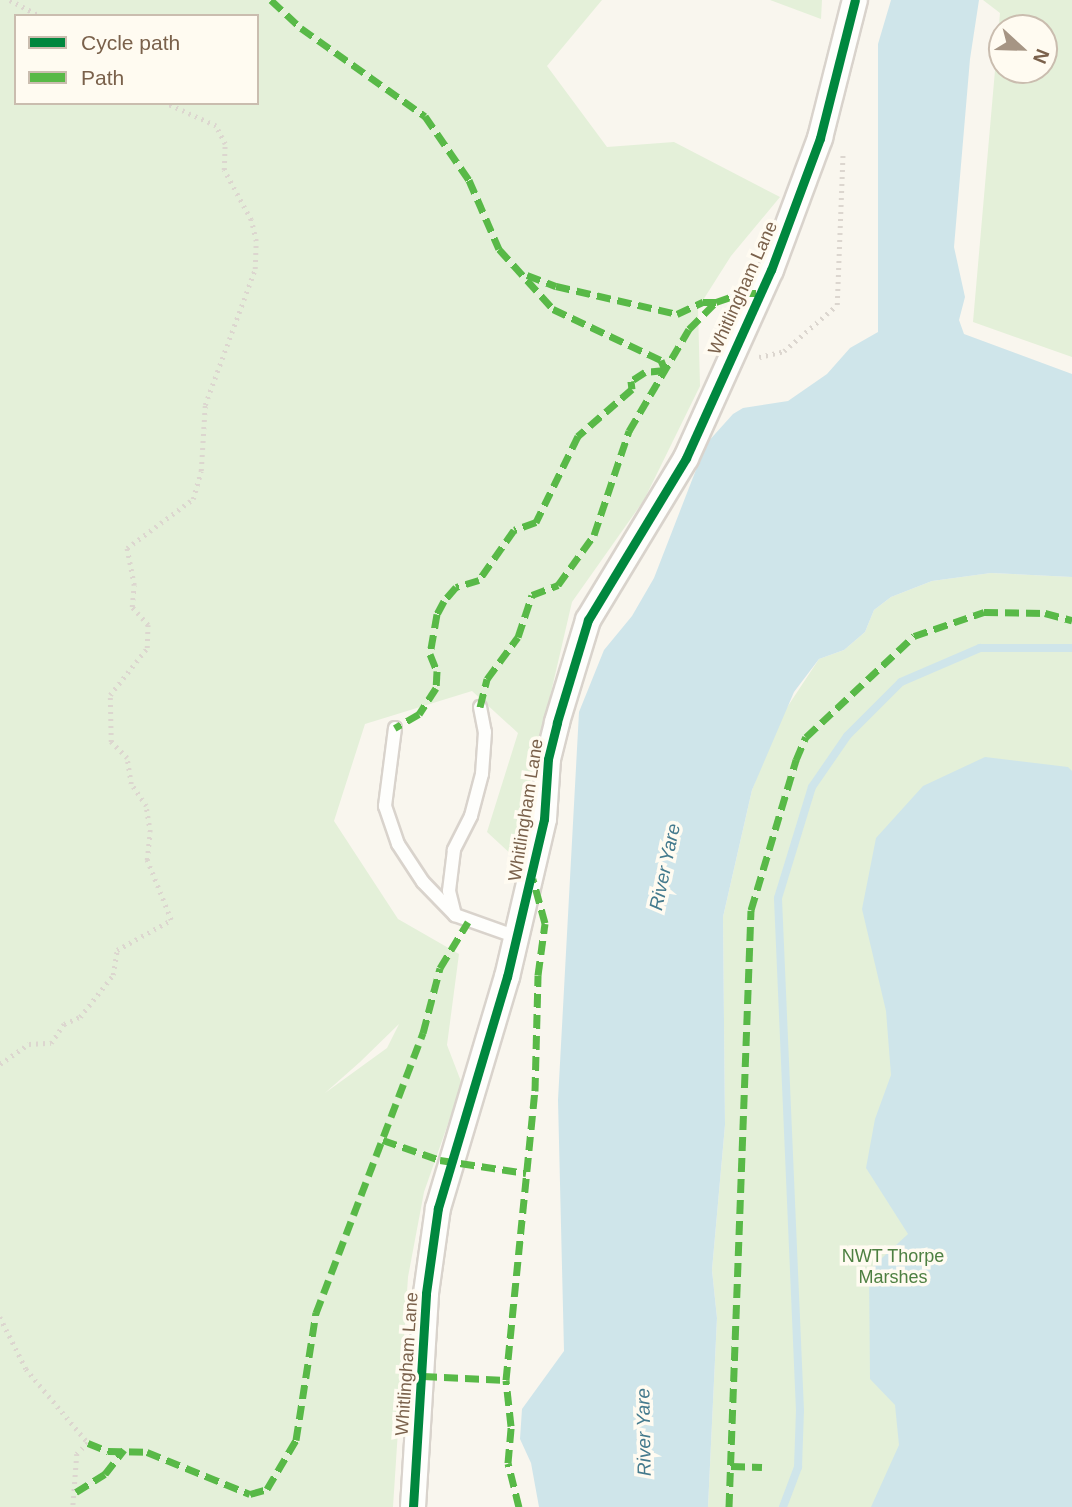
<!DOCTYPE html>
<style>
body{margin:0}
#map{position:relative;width:1072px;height:1507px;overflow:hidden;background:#f9f6ee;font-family:Helvetica,sans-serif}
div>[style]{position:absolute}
.green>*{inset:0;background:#e4f0d9}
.water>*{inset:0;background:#cfe5ea}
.stream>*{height:8px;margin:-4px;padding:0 4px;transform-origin:4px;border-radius:4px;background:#cfe5ea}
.path>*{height:4.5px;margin-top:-2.25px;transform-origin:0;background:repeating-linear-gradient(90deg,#dcd6cf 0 2px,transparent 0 7px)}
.roads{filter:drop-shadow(2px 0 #d9d3cc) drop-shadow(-2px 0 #d9d3cc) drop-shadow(0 2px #d9d3cc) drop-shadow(0 -2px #d9d3cc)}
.service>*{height:12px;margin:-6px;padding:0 6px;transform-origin:6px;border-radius:6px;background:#fefefc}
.minor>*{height:24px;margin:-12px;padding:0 12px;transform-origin:12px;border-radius:12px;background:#fefefc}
.quiet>*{height:7px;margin-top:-3.5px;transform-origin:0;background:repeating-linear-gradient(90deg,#58b947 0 14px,transparent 0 21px)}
.cycleway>*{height:9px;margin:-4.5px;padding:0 4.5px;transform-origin:4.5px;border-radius:4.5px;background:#00873e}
span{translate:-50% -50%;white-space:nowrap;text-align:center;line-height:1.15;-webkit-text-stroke:7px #fffbf1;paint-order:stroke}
.street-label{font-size:18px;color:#7a614b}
.park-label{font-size:18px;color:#4e8042}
.water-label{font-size:19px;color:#447a8d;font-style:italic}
.legend{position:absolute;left:14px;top:14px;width:245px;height:91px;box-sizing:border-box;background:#fffbf1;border:2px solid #cabdaf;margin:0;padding:9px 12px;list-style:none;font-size:21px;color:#7a614b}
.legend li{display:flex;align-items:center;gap:14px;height:35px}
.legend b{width:35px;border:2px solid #cabdaf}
.north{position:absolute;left:988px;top:14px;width:70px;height:70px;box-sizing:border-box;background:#fffbf1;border:2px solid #cabdaf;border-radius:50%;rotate:112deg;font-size:19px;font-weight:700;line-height:28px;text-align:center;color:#7a614b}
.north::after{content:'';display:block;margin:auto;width:24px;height:32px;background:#a69584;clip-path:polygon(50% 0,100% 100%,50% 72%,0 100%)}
</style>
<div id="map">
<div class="green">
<div style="clip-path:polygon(evenodd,0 0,602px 0,547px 66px,607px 147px,674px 142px,780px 197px,731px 256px,698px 308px,700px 386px,644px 500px,572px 602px,513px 856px,487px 832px,518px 733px,472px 691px,365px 724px,334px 821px,398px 919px,459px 954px,447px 1045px,462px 1084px,424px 1192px,408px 1277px,393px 1507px,0 1507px,0 0,16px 16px,257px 16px,257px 103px,16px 103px,16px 16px,0 0,399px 1024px,387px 1048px,325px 1093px,360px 1062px,399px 1024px)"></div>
<div style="clip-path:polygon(770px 0,822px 0,821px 19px)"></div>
<div style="clip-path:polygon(evenodd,983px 0,1072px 0,1072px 357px,973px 322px,1000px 13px,983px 0,1044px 28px,1044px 70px,1002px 70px,1002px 28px,1044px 28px)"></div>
<div style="clip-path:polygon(991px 573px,1072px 577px,1072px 1507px,708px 1507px,717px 1318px,712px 1270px,725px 1125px,723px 917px,752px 790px,778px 721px,819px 659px,844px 650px,865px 632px,874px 610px,891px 597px,932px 581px)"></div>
</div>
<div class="water">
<div style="clip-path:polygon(891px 0,979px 0,970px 59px,954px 247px,965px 297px,959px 320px,964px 334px,1072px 374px,1072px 577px,991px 573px,932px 581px,891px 597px,874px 610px,865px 632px,844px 650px,819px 659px,794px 692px,752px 790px,723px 917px,725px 1125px,712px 1270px,717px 1318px,708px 1507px,539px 1507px,531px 1463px,520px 1439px,522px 1409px,564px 1351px,558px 1100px,579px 712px,604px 650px,632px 616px,654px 578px,706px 444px,733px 414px,743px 408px,788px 401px,827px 374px,850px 348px,878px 332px,878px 44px)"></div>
<div style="clip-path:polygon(985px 757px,1068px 767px,1072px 771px,1072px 1507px,871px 1507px,899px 1445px,895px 1405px,870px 1379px,869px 1270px,908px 1234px,866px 1168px,875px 1119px,891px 1075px,886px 1011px,862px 909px,876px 838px,923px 786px)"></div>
</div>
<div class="stream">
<div style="left:783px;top:1507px;width:43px;rotate:-69.4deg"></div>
<div style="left:798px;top:1467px;width:56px;rotate:-88deg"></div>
<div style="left:800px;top:1411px;width:513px;rotate:-92.46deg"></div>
<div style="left:778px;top:898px;width:116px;rotate:-73deg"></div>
<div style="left:812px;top:787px;width:62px;rotate:-55.5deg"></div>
<div style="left:847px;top:736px;width:76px;rotate:-45deg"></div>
<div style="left:901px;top:682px;width:86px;rotate:-23.3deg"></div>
<div style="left:980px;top:648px;width:92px"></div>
</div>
<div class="path">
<div style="left:10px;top:0;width:34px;rotate:28deg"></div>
<div style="left:759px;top:357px;width:26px;rotate:-13deg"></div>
<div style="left:784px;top:351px;width:70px;rotate:-41deg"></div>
<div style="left:837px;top:305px;width:154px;rotate:-87.8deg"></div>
<div style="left:0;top:1064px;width:35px;rotate:-35deg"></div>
<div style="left:29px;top:1044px;width:22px;rotate:-3deg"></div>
<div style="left:51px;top:1043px;width:23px;rotate:-56deg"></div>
<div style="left:64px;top:1024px;width:17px;rotate:-24deg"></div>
<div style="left:80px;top:1017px;width:53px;rotate:-51.8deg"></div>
<div style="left:113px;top:975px;width:25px;rotate:-81deg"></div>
<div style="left:117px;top:950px;width:62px;rotate:-29.1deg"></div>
<div style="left:171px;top:920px;width:65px;rotate:-111.8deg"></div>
<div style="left:147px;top:860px;width:28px;rotate:-84deg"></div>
<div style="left:150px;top:832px;width:26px;rotate:-99deg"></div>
<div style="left:146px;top:806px;width:27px;rotate:-124deg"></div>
<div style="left:131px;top:784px;width:26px;rotate:-99deg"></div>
<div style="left:127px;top:758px;width:23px;rotate:-135deg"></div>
<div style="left:111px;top:742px;width:47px;rotate:-91.2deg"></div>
<div style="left:110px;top:695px;width:60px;rotate:-51.8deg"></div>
<div style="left:147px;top:648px;width:23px;rotate:-88deg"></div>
<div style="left:148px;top:625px;width:24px;rotate:-132deg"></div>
<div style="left:132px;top:607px;width:22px;rotate:-85deg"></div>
<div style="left:134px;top:585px;width:38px;rotate:-101deg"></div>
<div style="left:127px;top:548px;width:82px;rotate:-36.6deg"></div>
<div style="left:193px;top:499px;width:29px;rotate:-74deg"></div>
<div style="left:201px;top:471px;width:66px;rotate:-86.5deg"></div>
<div style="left:205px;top:405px;width:145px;rotate:-69.8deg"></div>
<div style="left:255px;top:269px;width:28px;rotate:-88deg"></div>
<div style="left:256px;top:241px;width:22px;rotate:-103deg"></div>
<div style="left:251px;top:220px;width:57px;rotate:-118.4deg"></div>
<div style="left:224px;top:170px;width:26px;rotate:-88deg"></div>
<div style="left:225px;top:144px;width:20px;rotate:-117deg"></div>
<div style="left:216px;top:126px;width:56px;rotate:-155.7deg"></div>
<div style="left:0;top:1317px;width:58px;rotate:63.4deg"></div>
<div style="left:26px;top:1369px;width:97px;rotate:50deg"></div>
<div style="left:88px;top:1443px;width:16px;rotate:135deg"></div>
<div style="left:77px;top:1454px;width:53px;rotate:94.3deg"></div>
</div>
<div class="roads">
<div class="service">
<div style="left:480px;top:707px;width:25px;rotate:79deg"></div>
<div style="left:485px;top:732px;width:42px;rotate:94.1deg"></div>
<div style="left:482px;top:774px;width:43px;rotate:104.7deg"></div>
<div style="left:471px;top:816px;width:38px;rotate:117deg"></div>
<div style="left:454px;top:850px;width:41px;rotate:97deg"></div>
<div style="left:449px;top:891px;width:25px;rotate:76deg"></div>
<div style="left:455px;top:915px;width:66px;rotate:19.5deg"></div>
<div style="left:395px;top:728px;width:79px;rotate:97.3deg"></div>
<div style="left:385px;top:806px;width:40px;rotate:71.1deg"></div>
<div style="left:398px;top:844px;width:45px;rotate:56.7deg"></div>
<div style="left:423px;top:882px;width:45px;rotate:45.9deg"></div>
</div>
<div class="minor">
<div style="left:413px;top:1507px;width:214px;rotate:-86.5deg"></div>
<div style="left:426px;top:1293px;width:86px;rotate:-82deg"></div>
<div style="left:438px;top:1208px;width:241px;rotate:-73.4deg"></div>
<div style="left:507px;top:977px;width:162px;rotate:-76.8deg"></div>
<div style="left:544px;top:819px;width:60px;rotate:-86.2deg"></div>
<div style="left:548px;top:759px;width:38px;rotate:-76deg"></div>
<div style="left:557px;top:722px;width:107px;rotate:-73.1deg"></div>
<div style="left:588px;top:620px;width:189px;rotate:-58.8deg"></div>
<div style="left:686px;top:458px;width:206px;rotate:-65.7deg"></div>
<div style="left:771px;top:270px;width:141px;rotate:-69.6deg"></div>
<div style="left:820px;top:138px;width:142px;rotate:-75.8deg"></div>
</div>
</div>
<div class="quiet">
<div style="left:271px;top:0;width:41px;rotate:43deg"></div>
<div style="left:301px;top:28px;width:152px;rotate:35.4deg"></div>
<div style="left:425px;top:116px;width:78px;rotate:55.5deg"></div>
<div style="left:469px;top:180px;width:75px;rotate:66.5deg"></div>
<div style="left:499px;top:249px;width:81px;rotate:48deg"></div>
<div style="left:553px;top:309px;width:119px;rotate:25.3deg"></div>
<div style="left:661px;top:360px;width:11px;rotate:68deg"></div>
<div style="left:665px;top:370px;width:20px;rotate:174deg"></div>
<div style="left:645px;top:372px;width:17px;rotate:147deg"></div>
<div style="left:631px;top:381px;width:8px;rotate:83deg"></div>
<div style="left:632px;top:389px;width:72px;rotate:139deg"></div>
<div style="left:578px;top:436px;width:96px;rotate:116deg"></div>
<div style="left:536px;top:522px;width:23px;rotate:160deg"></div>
<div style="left:514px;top:530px;width:61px;rotate:125deg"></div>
<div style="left:479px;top:580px;width:24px;rotate:163deg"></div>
<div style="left:456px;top:587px;width:18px;rotate:131deg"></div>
<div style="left:444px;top:601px;width:15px;rotate:118deg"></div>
<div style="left:437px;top:614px;width:41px;rotate:99.9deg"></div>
<div style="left:430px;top:654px;width:18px;rotate:68deg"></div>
<div style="left:437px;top:671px;width:17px;rotate:93deg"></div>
<div style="left:436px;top:688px;width:31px;rotate:123deg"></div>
<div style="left:419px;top:714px;width:28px;rotate:150deg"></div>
<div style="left:527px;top:275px;width:31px;rotate:21deg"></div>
<div style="left:556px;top:286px;width:124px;rotate:13deg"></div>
<div style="left:677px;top:314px;width:29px;rotate:-25deg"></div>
<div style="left:703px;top:302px;width:13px"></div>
<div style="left:480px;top:707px;width:29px;rotate:-76deg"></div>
<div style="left:487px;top:679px;width:52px;rotate:-53.6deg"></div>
<div style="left:518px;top:637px;width:44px;rotate:-71.6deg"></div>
<div style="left:532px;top:595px;width:28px;rotate:-21deg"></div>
<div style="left:558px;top:585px;width:62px;rotate:-54.2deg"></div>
<div style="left:594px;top:535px;width:110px;rotate:-71.4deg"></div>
<div style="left:629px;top:431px;width:118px;rotate:-59.5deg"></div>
<div style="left:689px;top:329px;width:38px;rotate:-45deg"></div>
<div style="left:716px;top:302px;width:28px;rotate:-19deg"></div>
<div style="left:742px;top:293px;width:18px"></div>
<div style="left:383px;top:1140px;width:60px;rotate:19.3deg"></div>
<div style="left:440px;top:1160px;width:87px;rotate:8.6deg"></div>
<div style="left:423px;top:1376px;width:83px;rotate:2.8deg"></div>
<div style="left:88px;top:1443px;width:22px;rotate:22deg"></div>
<div style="left:108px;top:1451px;width:39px;rotate:1deg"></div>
<div style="left:147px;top:1452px;width:111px;rotate:22.2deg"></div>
<div style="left:250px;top:1494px;width:18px;rotate:-16deg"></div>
<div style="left:267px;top:1489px;width:57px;rotate:-59.4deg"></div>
<div style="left:296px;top:1440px;width:129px;rotate:-81.1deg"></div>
<div style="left:316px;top:1313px;width:300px;rotate:-69.1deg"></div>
<div style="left:423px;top:1033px;width:67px;rotate:-75.3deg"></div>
<div style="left:440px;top:968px;width:54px;rotate:-58.7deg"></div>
<div style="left:731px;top:1466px;width:31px;rotate:2deg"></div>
<div style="left:76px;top:1492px;width:34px;rotate:-32deg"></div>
<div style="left:105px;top:1474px;width:31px;rotate:-52deg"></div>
<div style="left:519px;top:1507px;width:45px;rotate:-104deg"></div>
<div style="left:508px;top:1463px;width:37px;rotate:-85deg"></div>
<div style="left:511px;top:1426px;width:46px;rotate:-96.2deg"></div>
<div style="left:506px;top:1380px;width:290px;rotate:-84.3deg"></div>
<div style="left:535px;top:1091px;width:116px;rotate:-88.5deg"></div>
<div style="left:538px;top:975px;width:52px;rotate:-82.3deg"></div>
<div style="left:545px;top:923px;width:46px;rotate:-105.3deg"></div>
<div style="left:729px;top:1507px;width:597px;rotate:-87.89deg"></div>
<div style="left:751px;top:910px;width:157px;rotate:-73.3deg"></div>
<div style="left:796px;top:760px;width:25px;rotate:-67deg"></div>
<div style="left:806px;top:737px;width:148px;rotate:-43.1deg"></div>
<div style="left:914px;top:636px;width:74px;rotate:-18.9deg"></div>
<div style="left:984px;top:612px;width:61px;rotate:0.9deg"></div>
<div style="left:1045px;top:613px;width:28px;rotate:15deg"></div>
</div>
<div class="cycleway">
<div style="left:413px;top:1507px;width:214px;rotate:-86.5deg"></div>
<div style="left:426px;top:1293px;width:86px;rotate:-82deg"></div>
<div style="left:438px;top:1208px;width:241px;rotate:-73.4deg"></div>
<div style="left:507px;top:977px;width:162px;rotate:-76.8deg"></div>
<div style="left:544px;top:819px;width:60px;rotate:-86.2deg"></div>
<div style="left:548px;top:759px;width:38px;rotate:-76deg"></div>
<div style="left:557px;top:722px;width:107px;rotate:-73.1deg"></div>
<div style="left:588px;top:620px;width:189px;rotate:-58.8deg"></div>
<div style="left:686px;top:458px;width:206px;rotate:-65.7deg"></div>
<div style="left:771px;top:270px;width:141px;rotate:-69.6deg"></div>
<div style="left:820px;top:138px;width:142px;rotate:-75.8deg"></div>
</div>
<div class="street-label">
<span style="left:743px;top:288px;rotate:-66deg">Whitlingham Lane</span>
<span style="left:526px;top:810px;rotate:-81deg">Whitlingham Lane</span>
<span style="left:407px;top:1364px;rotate:-86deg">Whitlingham Lane</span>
</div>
<div class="park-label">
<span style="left:893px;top:1267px">NWT Thorpe<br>Marshes</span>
</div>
<div class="water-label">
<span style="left:665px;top:867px;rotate:-78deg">River Yare</span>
<span style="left:644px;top:1432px;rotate:-91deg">River Yare</span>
</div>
<ul class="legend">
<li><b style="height:9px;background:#00873e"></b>Cycle path</li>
<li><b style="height:9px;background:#58b947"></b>Path</li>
</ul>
<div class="north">N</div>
</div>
